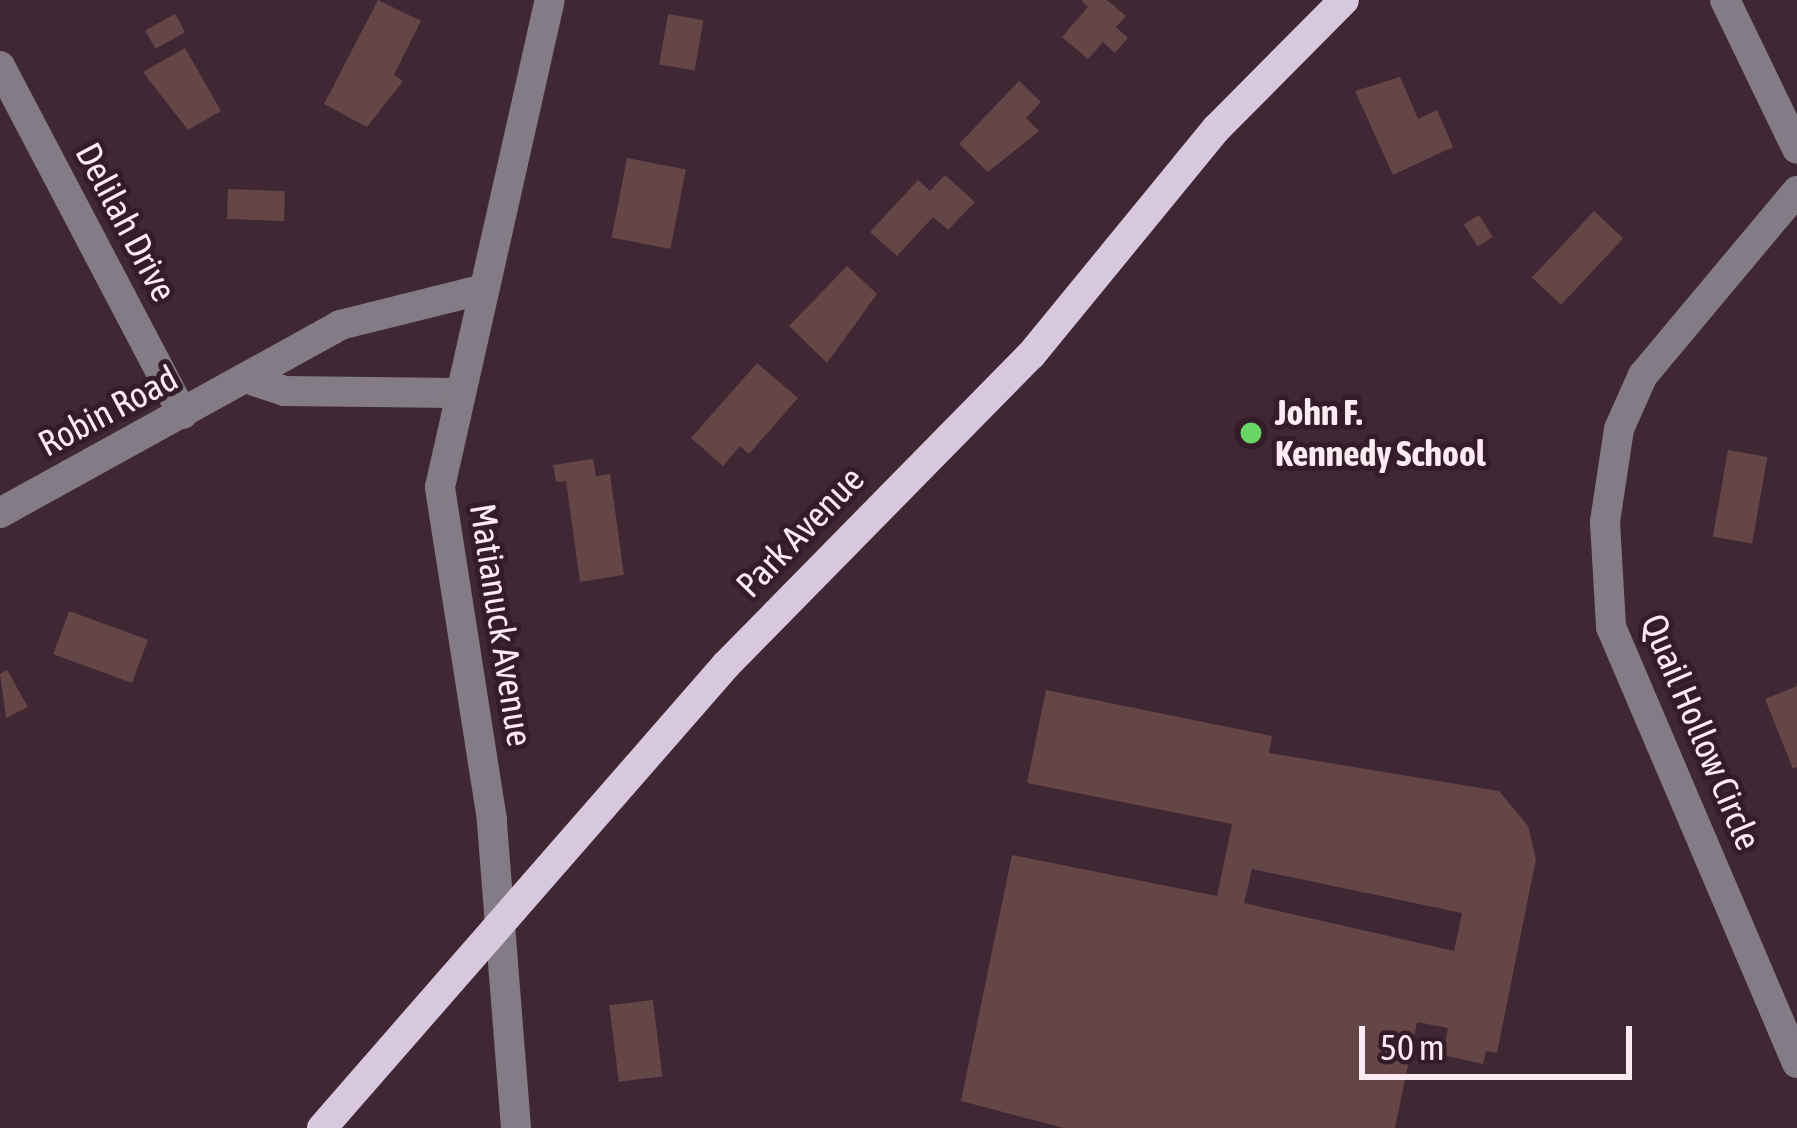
<!DOCTYPE html>
<style>
body{margin:0}
#map{position:relative;width:1797px;height:1128px;overflow:hidden;background:#3f2733;font-family:"Asap Condensed",sans-serif}
div>[style]{position:absolute}
.building>*{inset:0;background:#644646;transform-origin:0 0}
.minor>*{height:30px;margin:-15px;padding:0 15px;transform-origin:15px;border-radius:15px;background:#837c86}
.major>*{height:30px;margin:-15px;padding:0 15px;transform-origin:15px;border-radius:15px;background:#d7c8de}
.dots>*{width:33px;height:33px;translate:-50% -50%;box-sizing:border-box;border:6px solid #341d29;border-radius:50%}
span{translate:-50% -50%;white-space:nowrap;text-align:center;line-height:1.15;-webkit-text-stroke:10px #341d29;paint-order:stroke}
.street-label{font-size:36px;color:#fcebf3}
.poi-label{font-size:36px;color:#fcebf3;font-weight:700}
.left{translate:0 -50%;text-align:left}
.scale{position:absolute;left:1359px;top:1026px;width:273px;height:54px;box-sizing:border-box;border:6px solid #fcebf3;border-top:0;padding-left:15px;font-size:36px;line-height:42px;white-space:nowrap;color:#fcebf3;-webkit-text-stroke:9px #341d29;paint-order:stroke}
</style>
<div id="map">
<div class="building">
<div style="clip-path:polygon(378px 0,421px 21px,394px 75px,403px 81px,367px 127px,324px 104px)"></div>
<div style="clip-path:polygon(1081px 0,1107px 0,1126px 16px,1116px 27px,1128px 38px,1115px 53px,1103px 42px,1088px 59px,1062px 37px,1088px 7px)"></div>
<div style="left:175px;top:14px;width:21px;height:34px;rotate:61deg"></div>
<div style="left:668px;top:14px;width:36px;height:51px;rotate:10deg"></div>
<div style="clip-path:polygon(185px 48px,221px 111px,188px 130px,143px 72px)"></div>
<div style="clip-path:polygon(1400px 77px,1418px 119px,1437px 110px,1453px 147px,1393px 175px,1355px 91px)"></div>
<div style="clip-path:polygon(1019px 81px,1041px 102px,1026px 118px,1039px 131px,988px 172px,959px 144px)"></div>
<div style="left:627px;top:158px;width:60px;height:81px;rotate:11deg"></div>
<div style="clip-path:polygon(945px 175px,975px 202px,948px 230px,933px 217px,897px 256px,870px 232px,918px 180px,930px 191px)"></div>
<div style="left:228px;top:189px;width:57px;height:30px;rotate:2deg"></div>
<div style="left:1594px;top:211px;width:40px;height:91px;rotate:43deg"></div>
<div style="left:1479px;top:215px;width:26px;height:18px;rotate:58deg"></div>
<div style="clip-path:polygon(847px 266px,877px 294px,827px 363px,789px 326px)"></div>
<div style="clip-path:polygon(757px 363px,798px 398px,749px 454px,740px 446px,723px 466px,691px 438px)"></div>
<div style="left:1728px;top:450px;width:40px;height:88px;rotate:10deg"></div>
<div style="clip-path:polygon(593px 459px,596px 476px,610px 474px,624px 575px,580px 582px,566px 481px,556px 482px,553px 465px)"></div>
<div style="left:69px;top:611px;width:84px;height:46px;rotate:20deg"></div>
<div style="clip-path:polygon(7px 670px,28px 707px,6px 718px,0 674px)"></div>
<div style="clip-path:polygon(1797px 686px,1797px 767px,1793px 769px,1765px 699px)"></div>
<div style="clip-path:polygon(evenodd,1046px 690px,1272px 736px,1269px 753px,1499px 791px,1528px 826px,1536px 859px,1497px 1053px,1486px 1051px,1483px 1064px,1443px 1055px,1448px 1028px,1417px 1022px,1395px 1128px,1064px 1128px,961px 1101px,1012px 855px,1217px 896px,1232px 824px,1027px 783px,1046px 690px,1252px 869px,1462px 913px,1454px 951px,1244px 903px,1252px 869px)"></div>
<div style="left:653px;top:1000px;width:77px;height:44px;rotate:83deg"></div>
</div>
<div class="minor">
<div style="left:1725px;top:0;width:165px;rotate:64.2deg"></div>
<div style="left:0;top:66px;width:393px;rotate:62.3deg"></div>
<div style="left:1797px;top:191px;width:240px;rotate:129.9deg"></div>
<div style="left:1643px;top:375px;width:59px;rotate:114deg"></div>
<div style="left:1619px;top:429px;width:94px;rotate:98.6deg"></div>
<div style="left:1605px;top:522px;width:105px;rotate:86.7deg"></div>
<div style="left:1611px;top:627px;width:474px;rotate:66.9deg"></div>
<div style="left:254px;top:381px;width:32px;rotate:18deg"></div>
<div style="left:284px;top:391px;width:172px;rotate:0.7deg"></div>
<div style="left:0;top:513px;width:389px;rotate:-28.9deg"></div>
<div style="left:340px;top:325px;width:140px;rotate:-14deg"></div>
<div style="left:516px;top:1128px;width:309px;rotate:-94.5deg"></div>
<div style="left:492px;top:820px;width:337px;rotate:-98.9deg"></div>
<div style="left:440px;top:487px;width:499px;rotate:-77.3deg"></div>
</div>
<div class="major">
<div style="left:322px;top:1128px;width:614px;rotate:-48.89deg"></div>
<div style="left:726px;top:665px;width:435px;rotate:-45.5deg"></div>
<div style="left:1031px;top:355px;width:293px;rotate:-50.7deg"></div>
<div style="left:1217px;top:128px;width:180px;rotate:-45.2deg"></div>
</div>
<div class="dots">
<div style="left:1251px;top:433px;background:#67d465"></div>
</div>
<div class="street-label">
<span style="left:126px;top:222px;rotate:62deg">Delilah Drive</span>
<span style="left:108px;top:411px;rotate:-28deg">Robin Road</span>
<span style="left:800px;top:532px;rotate:-46deg">Park Avenue</span>
<span style="left:501px;top:625px;rotate:81deg">Matianuck Avenue</span>
<span style="left:1701px;top:732px;rotate:67deg">Quail Hollow Circle</span>
</div>
<div class="poi-label">
<span class="left" style="left:1275px;top:433px">John F.<br>Kennedy School</span>
</div>
<div class="scale">50 m</div>
</div>
